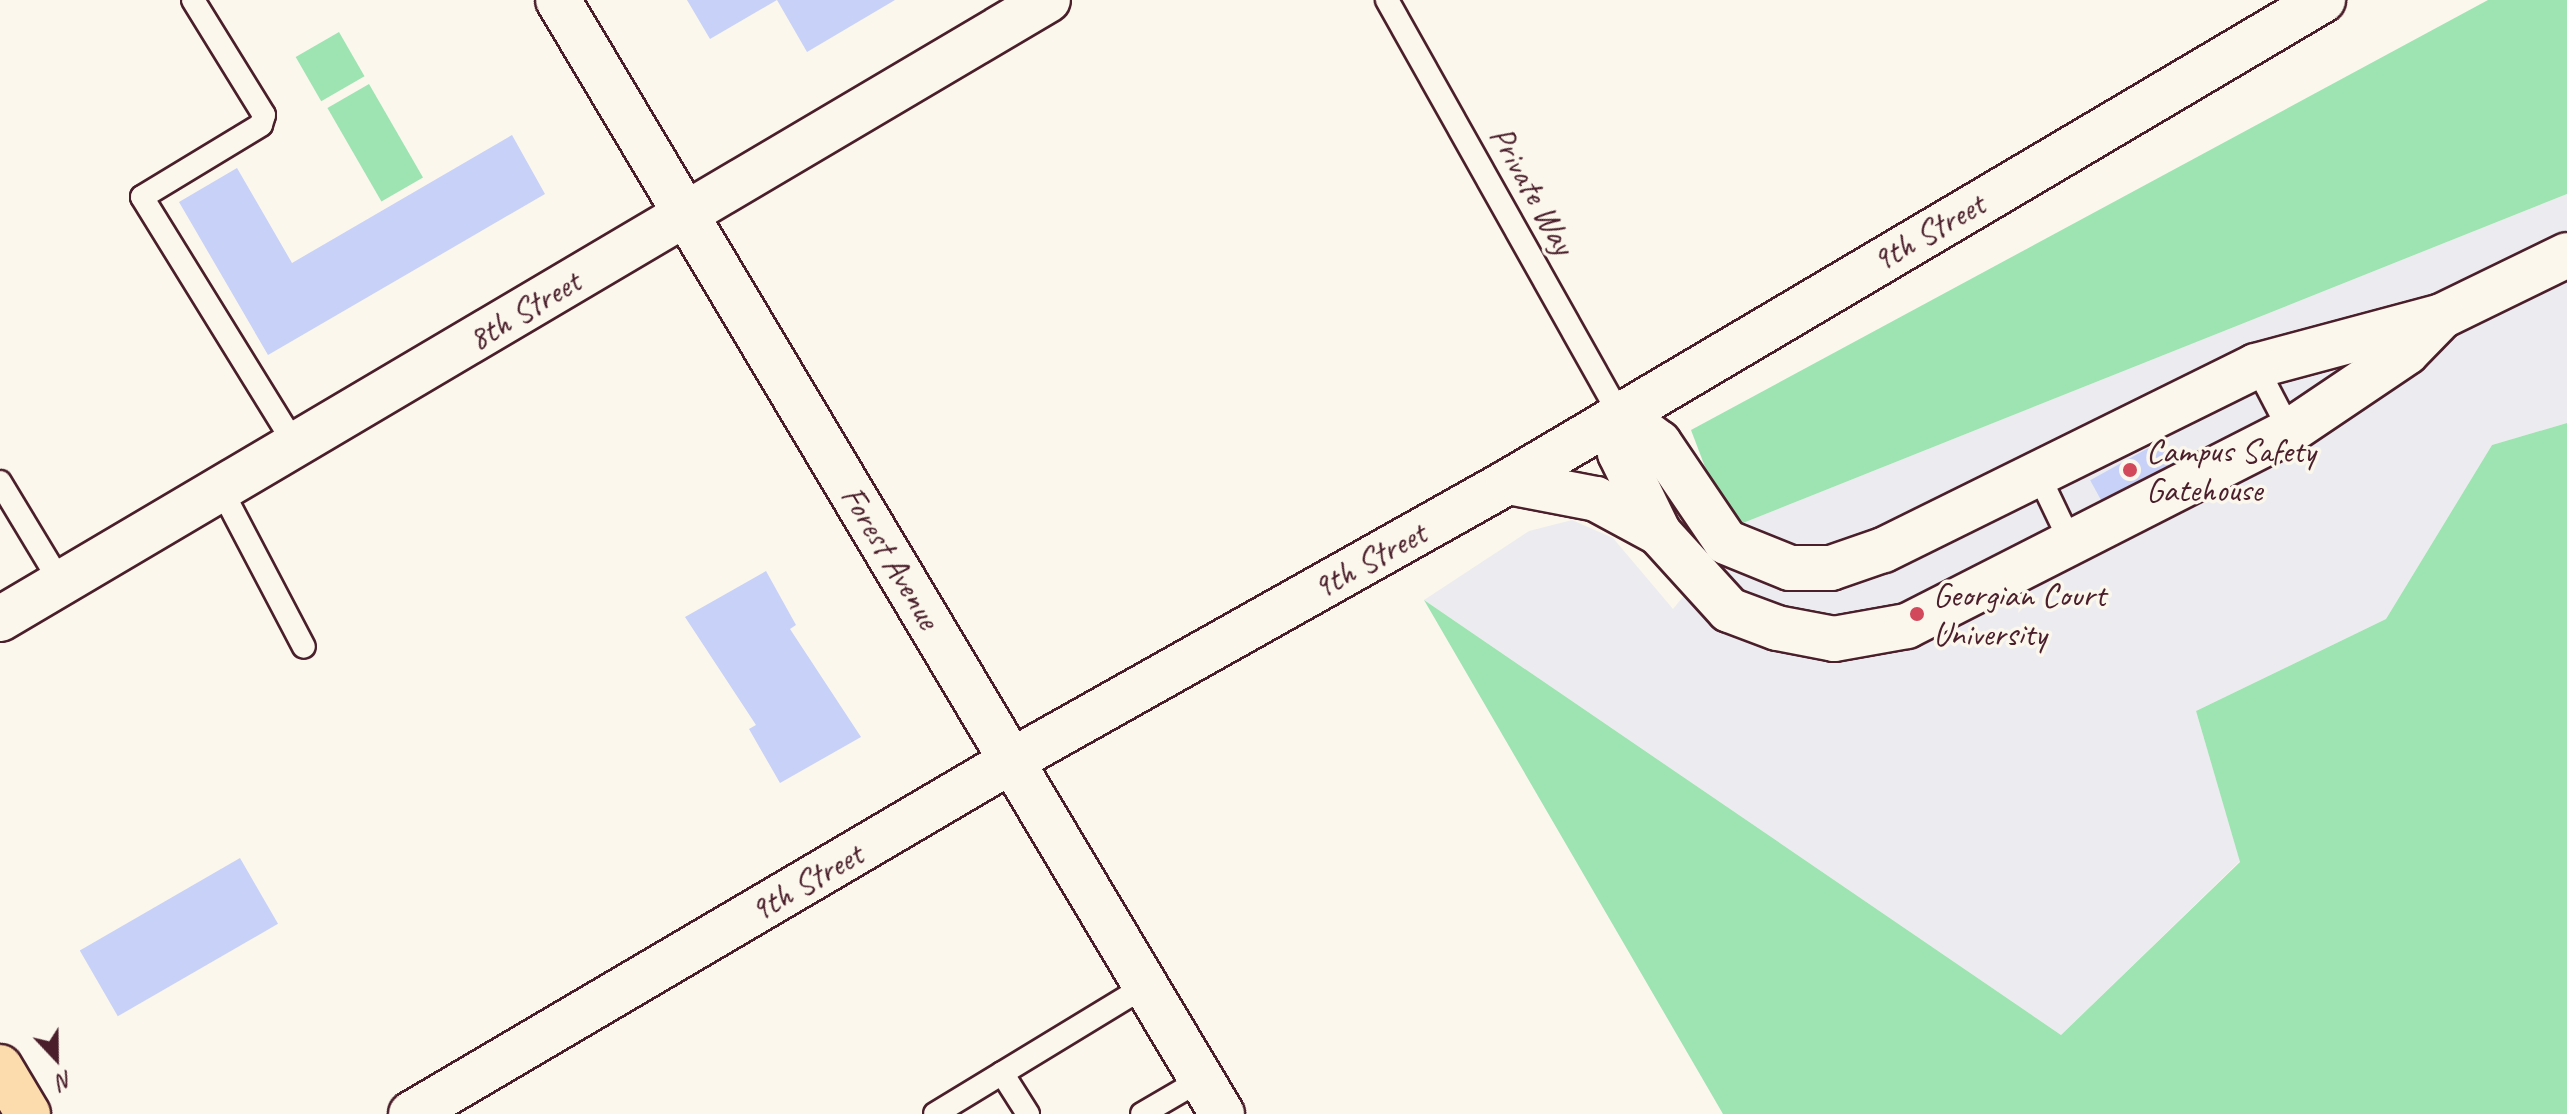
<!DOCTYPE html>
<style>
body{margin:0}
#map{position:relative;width:2567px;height:1114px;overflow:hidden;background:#fbf7ec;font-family:Caveat,sans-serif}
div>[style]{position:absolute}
.built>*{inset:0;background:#ececf0}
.green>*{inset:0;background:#9de4b2;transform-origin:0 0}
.building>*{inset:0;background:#c8d1f8;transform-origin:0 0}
.roads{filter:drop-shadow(2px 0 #4a1f2b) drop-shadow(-2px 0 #4a1f2b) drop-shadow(0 2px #4a1f2b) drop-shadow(0 -2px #4a1f2b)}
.lane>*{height:22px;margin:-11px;padding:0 11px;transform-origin:11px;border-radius:11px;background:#fbf7ec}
.street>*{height:44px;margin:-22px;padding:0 22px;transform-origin:22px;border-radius:22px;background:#fbf7ec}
.secondary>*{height:44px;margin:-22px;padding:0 22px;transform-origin:22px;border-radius:22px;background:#fbf7ec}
.highway>*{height:44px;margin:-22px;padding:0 22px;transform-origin:22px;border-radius:22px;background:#fcdcac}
.dots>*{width:22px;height:22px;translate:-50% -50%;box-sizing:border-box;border:4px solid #fbf7ec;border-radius:50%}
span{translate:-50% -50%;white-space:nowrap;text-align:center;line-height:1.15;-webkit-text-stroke:7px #fbf7ec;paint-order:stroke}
.street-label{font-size:34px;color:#4a1f2b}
.poi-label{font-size:34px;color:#4a1f2b}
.left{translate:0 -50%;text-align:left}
.north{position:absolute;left:16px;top:1018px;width:80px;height:80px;-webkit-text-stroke:6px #fbf7ec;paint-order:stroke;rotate:158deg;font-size:22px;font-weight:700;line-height:32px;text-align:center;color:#4a1f2b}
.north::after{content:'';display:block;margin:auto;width:28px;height:36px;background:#4a1f2b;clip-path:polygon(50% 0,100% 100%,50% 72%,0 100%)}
</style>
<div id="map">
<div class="built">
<div style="clip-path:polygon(2567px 194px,2567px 423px,2492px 445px,2386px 619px,2196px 711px,2240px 861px,2061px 1035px,1424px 600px,1529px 531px,1572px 520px,1613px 538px,1673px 609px,1743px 523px)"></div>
</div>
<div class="green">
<div style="clip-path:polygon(2488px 0,2567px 0,2567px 194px,1743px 523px,1713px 488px,1691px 430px)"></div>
<div style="left:339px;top:32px;width:51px;height:50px;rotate:60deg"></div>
<div style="left:369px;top:84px;width:108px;height:48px;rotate:60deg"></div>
<div style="clip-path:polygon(2567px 423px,2567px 1114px,1723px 1114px,1424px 600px,2061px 1035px,2240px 862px,2196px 711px,2386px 619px,2492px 445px)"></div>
</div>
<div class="building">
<div style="clip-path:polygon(687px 0,777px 0,710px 39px)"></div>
<div style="clip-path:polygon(777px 0,895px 0,807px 52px)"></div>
<div style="clip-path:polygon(512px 135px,545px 194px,268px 355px,179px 202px,237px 168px,292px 263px)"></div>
<div style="left:2161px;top:441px;width:25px;height:81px;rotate:61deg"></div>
<div style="clip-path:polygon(766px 571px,796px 625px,790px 629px,861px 737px,780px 783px,749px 729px,756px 725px,685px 617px)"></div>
<div style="left:240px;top:858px;width:76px;height:185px;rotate:60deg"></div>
</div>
<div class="roads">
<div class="lane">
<div style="left:193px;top:0;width:135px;rotate:58.3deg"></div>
<div style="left:264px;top:115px;width:10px;rotate:107deg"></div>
<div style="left:261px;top:125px;width:139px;rotate:148.8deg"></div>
<div style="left:142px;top:197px;width:291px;rotate:58.3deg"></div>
<div style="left:1387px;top:0;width:474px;rotate:60.7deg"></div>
<div style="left:2256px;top:366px;width:73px;rotate:62.4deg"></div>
<div style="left:2038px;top:474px;width:81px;rotate:64.4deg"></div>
<div style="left:0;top:482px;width:118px;rotate:58.9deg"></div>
<div style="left:221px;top:489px;width:178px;rotate:62.3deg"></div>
<div style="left:1002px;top:1073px;width:49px;rotate:57.6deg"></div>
<div style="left:935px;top:1114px;width:248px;rotate:-31.3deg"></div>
<div style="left:1142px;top:1114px;width:69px;rotate:-30.3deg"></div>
</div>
<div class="street">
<div style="left:2442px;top:316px;width:139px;rotate:-26deg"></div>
<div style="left:1619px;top:413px;width:40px;rotate:88.6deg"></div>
<div style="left:1620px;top:453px;width:89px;rotate:64deg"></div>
<div style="left:1508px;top:482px;width:90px;rotate:10.9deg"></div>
<div style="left:1596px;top:499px;width:72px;rotate:28.4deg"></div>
<div style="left:1659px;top:533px;width:104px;rotate:47.7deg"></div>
<div style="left:1729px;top:610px;width:51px;rotate:20.6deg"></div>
<div style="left:1777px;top:628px;width:58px;rotate:10.9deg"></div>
<div style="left:1834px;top:639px;width:74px;rotate:-10.1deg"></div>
<div style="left:1907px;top:626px;width:430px;rotate:-27deg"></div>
<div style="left:2290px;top:431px;width:141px;rotate:-34deg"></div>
<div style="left:2407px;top:352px;width:50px;rotate:-45.8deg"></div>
<div style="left:2442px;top:316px;width:193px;rotate:165deg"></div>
<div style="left:2256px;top:366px;width:416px;rotate:153.7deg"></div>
<div style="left:1883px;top:550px;width:55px;rotate:160.9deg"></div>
<div style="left:1831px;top:568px;width:41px;rotate:180deg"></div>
<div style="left:1790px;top:568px;width:69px;rotate:-157.9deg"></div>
<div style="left:1726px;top:542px;width:120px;rotate:-124.1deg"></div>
<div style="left:1659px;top:443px;width:50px;rotate:-143.1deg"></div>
<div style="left:0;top:619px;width:1217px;rotate:-30.57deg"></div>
<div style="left:411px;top:1114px;width:698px;rotate:-30.46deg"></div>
<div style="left:1013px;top:760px;width:568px;rotate:-29.32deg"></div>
<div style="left:1508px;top:482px;width:947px;rotate:-30.6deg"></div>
</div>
<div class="secondary">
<div style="left:558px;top:0;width:1297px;rotate:59.2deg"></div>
</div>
<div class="highway">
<div style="left:0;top:1067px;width:55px;rotate:59.2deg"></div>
</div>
</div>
<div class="dots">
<div style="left:2130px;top:470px;background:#d1495b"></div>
<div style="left:1917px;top:614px;background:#d1495b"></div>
</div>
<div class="street-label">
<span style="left:1533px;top:190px;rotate:61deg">Private Way</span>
<span style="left:1928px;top:232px;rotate:-30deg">9th Street</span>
<span style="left:524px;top:310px;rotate:-31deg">8th Street</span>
<span style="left:891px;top:557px;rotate:59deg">Forest Avenue</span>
<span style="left:1369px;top:560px;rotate:-29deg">9th Street</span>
<span style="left:806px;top:882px;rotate:-30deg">9th Street</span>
</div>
<div class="poi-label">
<span class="left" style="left:2146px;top:470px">Campus Safety<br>Gatehouse</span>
<span class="left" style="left:1933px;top:614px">Georgian Court<br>University</span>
</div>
<div class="north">N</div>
</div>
